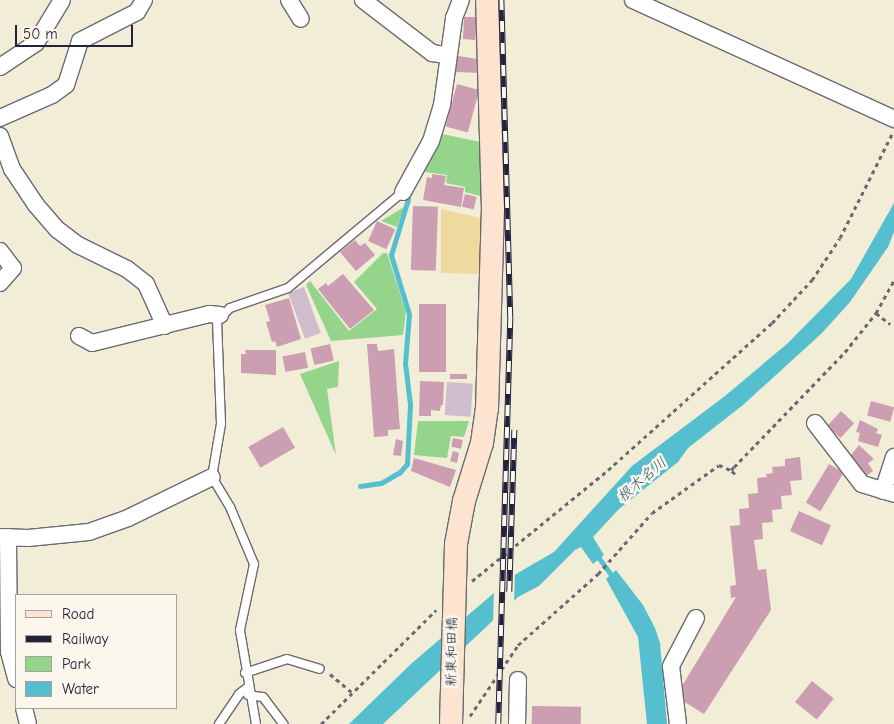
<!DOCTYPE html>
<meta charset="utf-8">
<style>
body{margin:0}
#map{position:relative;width:894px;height:724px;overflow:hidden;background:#f2edd6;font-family:"Comic Neue","Klee One",sans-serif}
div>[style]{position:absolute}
.industrial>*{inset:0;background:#cfbdce;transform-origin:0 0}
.green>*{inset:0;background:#94d48b}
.sand>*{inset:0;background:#eeda9e}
.water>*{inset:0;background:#55bfd0}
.pier>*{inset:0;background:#f2edd6}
.stream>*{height:5px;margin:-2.5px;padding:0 2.5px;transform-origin:2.5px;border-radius:2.5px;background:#55bfd0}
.building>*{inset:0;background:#cc9eb2;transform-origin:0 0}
.path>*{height:3px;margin-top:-1.5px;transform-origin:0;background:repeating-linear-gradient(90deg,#6b6971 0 4px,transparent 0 8px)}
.roads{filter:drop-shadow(1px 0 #6b6971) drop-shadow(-1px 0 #6b6971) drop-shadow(0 1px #6b6971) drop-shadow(0 -1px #6b6971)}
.lane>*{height:8px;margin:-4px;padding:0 4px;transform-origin:4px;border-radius:4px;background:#fff}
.street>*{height:16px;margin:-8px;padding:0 8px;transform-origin:8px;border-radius:8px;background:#fff}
.secondary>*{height:22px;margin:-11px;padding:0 11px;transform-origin:11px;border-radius:11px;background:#fde4d0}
.rail>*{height:5.5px;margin-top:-2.75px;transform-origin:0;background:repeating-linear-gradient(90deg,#fbf7ec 0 11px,#22223b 0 22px);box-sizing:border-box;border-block:1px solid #22223b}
span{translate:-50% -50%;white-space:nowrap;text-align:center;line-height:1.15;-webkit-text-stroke:5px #fbf7ec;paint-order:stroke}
.street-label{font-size:14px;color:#22223b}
.water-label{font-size:15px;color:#34596f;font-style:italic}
.legend{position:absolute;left:15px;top:594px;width:162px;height:115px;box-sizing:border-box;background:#fbf7ec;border:1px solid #a4a2a5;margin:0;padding:6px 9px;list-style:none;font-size:15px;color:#22223b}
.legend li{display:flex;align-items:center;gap:10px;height:25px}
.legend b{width:25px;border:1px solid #a4a2a5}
.scale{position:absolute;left:15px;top:25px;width:118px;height:22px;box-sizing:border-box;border:2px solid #22223b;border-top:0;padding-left:6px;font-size:15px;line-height:18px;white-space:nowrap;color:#22223b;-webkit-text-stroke:4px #fbf7ec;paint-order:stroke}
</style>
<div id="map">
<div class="industrial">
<div style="left:304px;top:287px;width:49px;height:17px;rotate:70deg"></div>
<div style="left:447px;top:382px;width:26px;height:33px;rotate:4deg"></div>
</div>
<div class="green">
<div style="clip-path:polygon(442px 134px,485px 143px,484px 197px,465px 192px,465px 187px,446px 183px,447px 175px,425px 172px)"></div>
<div style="clip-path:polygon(404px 207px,397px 227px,381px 221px)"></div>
<div style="clip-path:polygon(383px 253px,387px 253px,406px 312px,403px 335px,331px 341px,306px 285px,310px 281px,349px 331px,377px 309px,354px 282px)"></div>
<div style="clip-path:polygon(339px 361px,338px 387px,327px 389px,336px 455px,300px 374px)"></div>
<div style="clip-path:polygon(418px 421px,469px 421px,464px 437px,451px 436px,447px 458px,414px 455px)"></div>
</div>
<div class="sand">
<div style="clip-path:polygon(441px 209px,484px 219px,484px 274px,441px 273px)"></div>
</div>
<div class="water">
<div style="clip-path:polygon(894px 203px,894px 232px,888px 247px,850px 302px,822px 333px,743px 405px,688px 448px,678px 462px,619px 509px,593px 537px,604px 555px,593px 564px,581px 547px,575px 550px,539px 586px,518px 597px,383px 724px,349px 724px,412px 663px,516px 574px,554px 552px,632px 466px,725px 396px,788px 343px,851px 279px)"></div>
<div style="clip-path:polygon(616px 570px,643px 605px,655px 628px,660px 643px,667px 724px,647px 724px,638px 637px,606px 579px)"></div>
</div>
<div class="pier">
<div style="clip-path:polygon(515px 571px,514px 605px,493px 624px,494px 589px)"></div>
</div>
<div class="stream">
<div style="left:360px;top:486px;width:21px;rotate:-8deg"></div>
<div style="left:381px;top:483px;width:22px;rotate:-30deg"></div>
<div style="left:400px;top:472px;width:11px;rotate:-49deg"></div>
<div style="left:407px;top:464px;width:60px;rotate:-87.1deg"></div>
<div style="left:410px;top:404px;width:41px;rotate:-97deg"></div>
<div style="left:405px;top:363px;width:49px;rotate:-85.3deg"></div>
<div style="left:409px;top:314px;width:62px;rotate:-107deg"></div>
<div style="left:391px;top:255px;width:59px;rotate:-73.1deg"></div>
<div style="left:596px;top:554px;width:32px;rotate:54deg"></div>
</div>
<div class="building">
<div style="clip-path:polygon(464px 17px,475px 17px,478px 21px,475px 40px,463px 39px)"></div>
<div style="clip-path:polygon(458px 56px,484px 60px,482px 73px,455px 72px)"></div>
<div style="left:457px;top:84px;width:23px;height:44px;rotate:15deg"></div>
<div style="clip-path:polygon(432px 174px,446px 176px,444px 185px,464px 188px,461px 207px,423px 200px,427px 177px,432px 178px)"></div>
<div style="left:465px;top:194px;width:12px;height:13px;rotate:14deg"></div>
<div style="left:413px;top:206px;width:25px;height:64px;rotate:2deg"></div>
<div style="left:377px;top:221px;width:20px;height:22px;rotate:24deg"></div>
<div style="clip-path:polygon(355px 240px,360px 246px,365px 243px,375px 255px,356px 271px,340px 252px)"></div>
<div style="clip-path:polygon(343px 274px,374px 310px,350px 329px,318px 289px,326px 283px,328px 286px)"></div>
<div style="clip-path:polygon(289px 298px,301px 339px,277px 347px,275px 341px,272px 342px,266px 322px,270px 321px,265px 305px)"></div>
<div style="left:419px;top:304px;width:27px;height:68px"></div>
<div style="left:330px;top:344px;width:17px;height:20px;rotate:77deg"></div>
<div style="clip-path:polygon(367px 344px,377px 344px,378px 351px,394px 349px,400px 429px,388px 430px,388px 436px,374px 437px)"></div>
<div style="clip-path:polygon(245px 350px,276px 350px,276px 375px,241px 373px,241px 354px,246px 354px)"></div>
<div style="left:305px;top:352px;width:16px;height:23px;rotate:79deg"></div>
<div style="left:450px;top:374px;width:17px;height:5px"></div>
<div style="clip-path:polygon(420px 381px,444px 382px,443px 405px,441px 405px,440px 411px,431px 410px,431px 416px,419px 416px)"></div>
<div style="left:871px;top:401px;width:24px;height:15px;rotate:15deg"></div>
<div style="left:841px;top:411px;width:18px;height:20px;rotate:43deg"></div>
<div style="clip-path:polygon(860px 420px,878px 429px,876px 433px,882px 435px,878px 447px,858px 441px,860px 433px,856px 432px)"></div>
<div style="left:283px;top:427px;width:24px;height:40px;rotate:60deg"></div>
<div style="left:453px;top:438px;width:10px;height:9px;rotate:11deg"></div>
<div style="clip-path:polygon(396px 439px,403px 441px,401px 456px,393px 455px)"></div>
<div style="clip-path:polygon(859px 445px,874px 459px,868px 463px,873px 471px,866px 476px,851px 455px)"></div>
<div style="clip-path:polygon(453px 451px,459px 453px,457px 463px,450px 461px)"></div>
<div style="clip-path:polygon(800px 457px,802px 480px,790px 481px,792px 495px,781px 496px,782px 509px,772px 510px,773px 522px,762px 523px,763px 539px,754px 540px,758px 570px,766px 569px,771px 610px,704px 714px,680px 699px,683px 694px,679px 691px,736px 597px,731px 598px,730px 586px,736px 585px,730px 526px,740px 525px,739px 509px,749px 508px,748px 494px,758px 493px,757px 478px,767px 477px,766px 474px,773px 473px,772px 467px,785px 466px,785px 459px)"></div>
<div style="clip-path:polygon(414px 458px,456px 470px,450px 487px,411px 471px)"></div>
<div style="left:829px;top:464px;width:17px;height:45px;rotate:31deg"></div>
<div style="left:799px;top:511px;width:35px;height:22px;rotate:24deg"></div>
<div style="left:812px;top:681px;width:28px;height:27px;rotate:39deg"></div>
<div style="left:532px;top:706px;width:49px;height:18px;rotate:1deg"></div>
</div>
<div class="path">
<div style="left:876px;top:313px;width:18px;rotate:38deg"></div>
<div style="left:735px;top:474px;width:6px;rotate:-135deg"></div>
<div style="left:731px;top:470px;width:4px;rotate:-45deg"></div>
<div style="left:734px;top:467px;width:160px;rotate:-46deg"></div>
<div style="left:845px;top:352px;width:50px;rotate:-51.5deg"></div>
<div style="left:876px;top:313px;width:38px;rotate:-61deg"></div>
<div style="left:472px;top:581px;width:176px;rotate:-39.2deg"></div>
<div style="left:608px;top:470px;width:220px;rotate:-41.9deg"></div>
<div style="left:772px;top:323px;width:59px;rotate:-47.1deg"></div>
<div style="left:812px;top:280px;width:50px;rotate:-56.3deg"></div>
<div style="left:840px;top:238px;width:116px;rotate:-63.4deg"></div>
<div style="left:330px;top:674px;width:31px;rotate:40deg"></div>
<div style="left:470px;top:716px;width:86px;rotate:-55.9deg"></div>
<div style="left:518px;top:645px;width:107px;rotate:-41.6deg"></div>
<div style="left:598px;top:574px;width:81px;rotate:-48.5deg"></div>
<div style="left:652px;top:513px;width:82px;rotate:-35.6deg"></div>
<div style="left:719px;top:465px;width:13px;rotate:23deg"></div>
<div style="left:321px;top:724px;width:162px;rotate:-44.7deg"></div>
</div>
<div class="roads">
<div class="lane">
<div style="left:245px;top:673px;width:44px;rotate:-18.4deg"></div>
<div style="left:287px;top:659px;width:34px;rotate:17deg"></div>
<div style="left:248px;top:695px;width:15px;rotate:8deg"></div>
<div style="left:263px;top:697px;width:34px;rotate:53deg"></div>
<div style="left:219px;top:724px;width:36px;rotate:-56deg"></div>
<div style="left:239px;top:694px;width:10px;rotate:-37deg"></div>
<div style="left:256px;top:724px;width:95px;rotate:-99.7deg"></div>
<div style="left:240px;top:630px;width:67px;rotate:-78deg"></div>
<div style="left:254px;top:564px;width:62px;rotate:-112.8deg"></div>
<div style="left:230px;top:507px;width:35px;rotate:-121deg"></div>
<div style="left:212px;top:477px;width:54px;rotate:-80.4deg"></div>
<div style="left:221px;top:424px;width:103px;rotate:-92.2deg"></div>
<div style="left:217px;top:321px;width:18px;rotate:-45deg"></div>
<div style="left:230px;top:308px;width:61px;rotate:-19deg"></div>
<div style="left:288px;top:288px;width:150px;rotate:-39.9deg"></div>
</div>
<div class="street">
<div style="left:289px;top:0;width:22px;rotate:58deg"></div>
<div style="left:363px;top:0;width:87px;rotate:37.5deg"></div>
<div style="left:432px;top:53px;width:15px;rotate:8deg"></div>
<div style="left:633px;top:0;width:287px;rotate:24.5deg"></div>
<div style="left:0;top:67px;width:43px;rotate:-33.7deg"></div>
<div style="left:36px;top:43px;width:50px;rotate:-58.8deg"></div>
<div style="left:0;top:118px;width:57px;rotate:-23.9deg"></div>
<div style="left:52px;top:95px;width:17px;rotate:-36deg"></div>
<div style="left:66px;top:85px;width:46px;rotate:-72.3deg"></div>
<div style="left:80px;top:41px;width:64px;rotate:-27deg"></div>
<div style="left:137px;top:12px;width:14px;rotate:-60deg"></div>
<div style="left:0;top:136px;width:35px;rotate:70deg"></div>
<div style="left:12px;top:169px;width:43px;rotate:56.3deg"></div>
<div style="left:36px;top:205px;width:33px;rotate:49deg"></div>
<div style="left:58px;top:230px;width:25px;rotate:37deg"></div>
<div style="left:78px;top:245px;width:55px;rotate:26.1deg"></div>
<div style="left:127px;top:269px;width:24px;rotate:38deg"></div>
<div style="left:146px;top:284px;width:46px;rotate:65.7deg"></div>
<div style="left:403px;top:192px;width:58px;rotate:-61.2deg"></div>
<div style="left:431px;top:141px;width:38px;rotate:-73deg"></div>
<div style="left:442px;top:105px;width:88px;rotate:-82.1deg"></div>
<div style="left:454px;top:18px;width:19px;rotate:-69deg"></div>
<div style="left:0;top:251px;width:21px;rotate:53deg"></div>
<div style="left:13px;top:268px;width:20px;rotate:131deg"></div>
<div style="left:79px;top:336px;width:15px;rotate:28deg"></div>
<div style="left:92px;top:343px;width:121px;rotate:-13.9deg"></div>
<div style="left:209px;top:314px;width:11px;rotate:5deg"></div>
<div style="left:815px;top:423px;width:77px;rotate:52.4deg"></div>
<div style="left:862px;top:484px;width:34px;rotate:17deg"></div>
<div style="left:883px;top:491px;width:36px;rotate:-72deg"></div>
<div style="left:0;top:537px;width:28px;rotate:2deg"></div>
<div style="left:28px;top:538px;width:61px;rotate:-5.6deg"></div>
<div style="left:89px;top:532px;width:41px;rotate:-19.7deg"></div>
<div style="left:128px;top:518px;width:93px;rotate:-26deg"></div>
<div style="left:8px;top:537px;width:115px;rotate:89.5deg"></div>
<div style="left:9px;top:652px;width:28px;rotate:75deg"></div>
<div style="left:24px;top:708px;width:16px;rotate:76deg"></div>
<div style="left:517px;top:724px;width:44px;rotate:-88.7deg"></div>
<div style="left:678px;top:724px;width:58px;rotate:-96.9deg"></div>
<div style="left:671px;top:666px;width:54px;rotate:-62.5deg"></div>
</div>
<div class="secondary">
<div style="left:451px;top:724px;width:180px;rotate:-88.4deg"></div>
<div style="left:456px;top:544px;width:44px;rotate:-79.5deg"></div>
<div style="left:464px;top:501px;width:61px;rotate:-72.8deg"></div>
<div style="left:482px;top:443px;width:34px;rotate:-82deg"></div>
<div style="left:487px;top:409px;width:199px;rotate:-88.3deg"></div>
<div style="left:493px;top:210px;width:210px;rotate:-91.6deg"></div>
</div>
</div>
<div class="rail">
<div style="left:509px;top:592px;width:162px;rotate:-88.2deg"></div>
<div style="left:498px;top:724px;width:406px;rotate:-88.3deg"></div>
<div style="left:510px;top:318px;width:318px;rotate:-91.6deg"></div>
</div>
<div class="street-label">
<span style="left:452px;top:652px;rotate:-89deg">新東和田橋</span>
</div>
<div class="water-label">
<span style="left:642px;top:480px;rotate:-41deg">根木名川</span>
</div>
<ul class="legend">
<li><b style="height:6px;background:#fde4d0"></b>Road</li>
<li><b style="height:6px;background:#22223b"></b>Railway</li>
<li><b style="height:14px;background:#94d48b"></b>Park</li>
<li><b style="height:14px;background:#55bfd0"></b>Water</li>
</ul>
<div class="scale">50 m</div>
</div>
